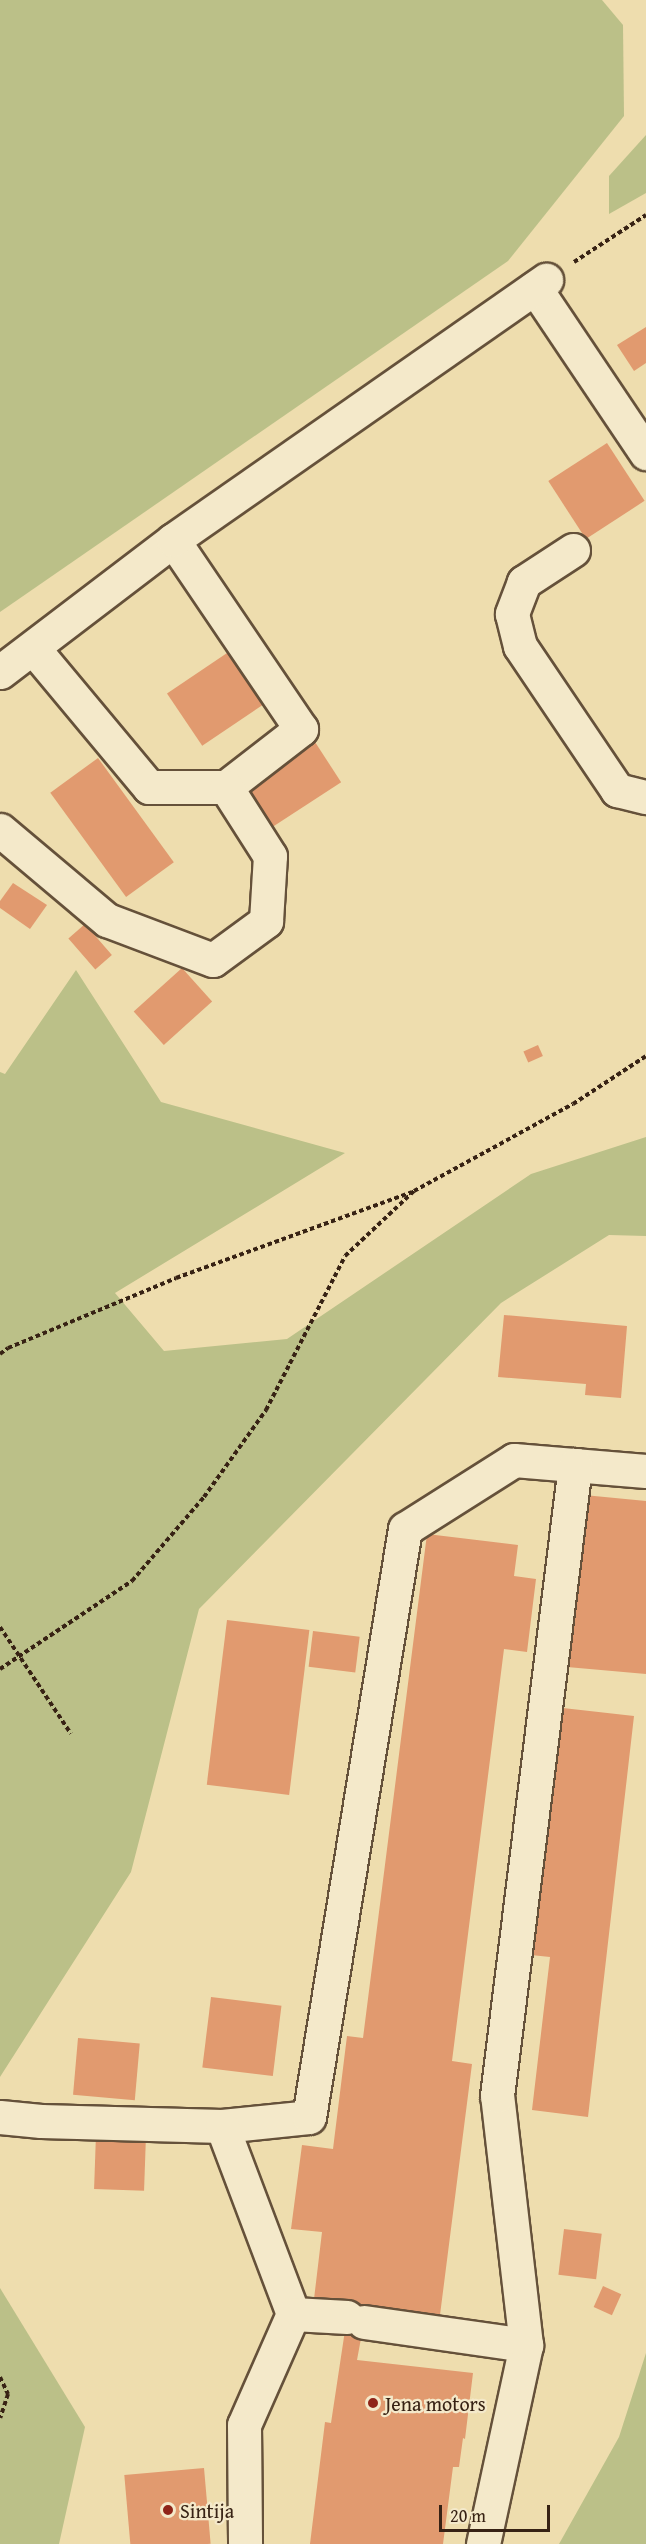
<!DOCTYPE html>
<style>
body{margin:0}
#map{position:relative;width:646px;height:2544px;overflow:hidden;background:#eeddae;font-family:"Gentium Book Plus",serif}
div>[style]{position:absolute}
.green>*{inset:0;background:#bbc088}
.building>*{inset:0;background:#e19a6f;transform-origin:0 0}
.path>*{height:4px;margin-top:-2px;transform-origin:0;background:repeating-linear-gradient(90deg,#372214 0 4.5px,transparent 0 7.5px)}
.roads{filter:drop-shadow(2px 0 #65513a) drop-shadow(-2px 0 #65513a) drop-shadow(0 2px #65513a) drop-shadow(0 -2px #65513a)}
.minor>*{height:33px;margin:-16.5px;padding:0 16.5px;transform-origin:16.5px;border-radius:16.5px;background:#f4e9ca}
.dots>*{width:16px;height:16px;translate:-50% -50%;box-sizing:border-box;border:3px solid #f4e9ca;border-radius:50%}
span{translate:-50% -50%;white-space:nowrap;text-align:center;line-height:1.15;-webkit-text-stroke:4.5px #f4e9ca;paint-order:stroke}
.poi-label{font-size:20px;color:#372214}
.left{translate:0 -50%;text-align:left}
.scale{position:absolute;left:439px;top:2505px;width:111px;height:27px;box-sizing:border-box;border:3px solid #372214;border-top:0;padding-left:8px;font-size:18px;line-height:21px;white-space:nowrap;color:#372214;-webkit-text-stroke:4px #f4e9ca;paint-order:stroke}
</style>
<div id="map">
<div class="green">
<div style="clip-path:polygon(0 0,602px 0,623px 25px,624px 116px,508px 261px,0 612px)"></div>
<div style="clip-path:polygon(646px 135px,646px 193px,609px 214px,609px 176px)"></div>
<div style="clip-path:polygon(76px 970px,161px 1102px,345px 1153px,115px 1293px,164px 1351px,287px 1339px,531px 1174px,646px 1137px,646px 1236px,609px 1235px,501px 1303px,199px 1609px,131px 1872px,0 2077px,0 1072px,5px 1074px)"></div>
<div style="clip-path:polygon(0 2288px,85px 2427px,59px 2544px,0 2544px)"></div>
<div style="clip-path:polygon(646px 2353px,646px 2544px,559px 2544px,619px 2437px)"></div>
</div>
<div class="building">
<div style="clip-path:polygon(646px 327px,646px 363px,634px 371px,617px 345px)"></div>
<div style="left:607px;top:443px;width:69px;height:70px;rotate:57deg"></div>
<div style="left:230px;top:651px;width:63px;height:76px;rotate:56deg"></div>
<div style="left:315px;top:742px;width:48px;height:87px;rotate:57deg"></div>
<div style="left:98px;top:758px;width:129px;height:59px;rotate:54deg"></div>
<div style="clip-path:polygon(13px 883px,47px 905px,30px 929px,0 908px,0 901px)"></div>
<div style="left:85px;top:924px;width:41px;height:22px;rotate:49deg"></div>
<div style="left:182px;top:968px;width:45px;height:65px;rotate:48deg"></div>
<div style="left:538px;top:1045px;width:12px;height:16px;rotate:66deg"></div>
<div style="clip-path:polygon(504px 1315px,627px 1326px,621px 1398px,585px 1395px,586px 1384px,498px 1377px)"></div>
<div style="clip-path:polygon(584px 1495px,646px 1501px,646px 1674px,567px 1667px)"></div>
<div style="clip-path:polygon(427px 1534px,518px 1545px,514px 1576px,536px 1579px,527px 1652px,504px 1649px,452px 2061px,472px 2064px,440px 2315px,367px 2306px,357px 2360px,473px 2373px,465px 2439px,463px 2438px,459px 2467px,453px 2467px,443px 2544px,310px 2544px,325px 2422px,331px 2423px,347px 2317px,314px 2299px,322px 2232px,291px 2229px,302px 2145px,333px 2149px,347px 2036px,363px 2038px)"></div>
<div style="left:227px;top:1620px;width:83px;height:166px;rotate:7deg"></div>
<div style="left:313px;top:1631px;width:47px;height:36px;rotate:7deg"></div>
<div style="clip-path:polygon(554px 1707px,634px 1716px,588px 2117px,532px 2110px,550px 1957px,531px 1955px)"></div>
<div style="left:211px;top:1997px;width:71px;height:71px;rotate:7deg"></div>
<div style="left:78px;top:2038px;width:62px;height:57px;rotate:5deg"></div>
<div style="left:96px;top:2134px;width:50px;height:55px;rotate:2deg"></div>
<div style="left:564px;top:2229px;width:38px;height:46px;rotate:7deg"></div>
<div style="left:603px;top:2286px;width:20px;height:23px;rotate:24deg"></div>
<div style="left:204px;top:2468px;width:76px;height:80px;rotate:85deg"></div>
</div>
<div class="path">
<div style="left:574px;top:262px;width:86px;rotate:-33.1deg"></div>
<div style="left:0;top:1354px;width:10px;rotate:-37deg"></div>
<div style="left:8px;top:1348px;width:182px;rotate:-22.6deg"></div>
<div style="left:176px;top:1278px;width:251px;rotate:-20deg"></div>
<div style="left:0;top:1627px;width:128px;rotate:56.4deg"></div>
<div style="left:0;top:1669px;width:159px;rotate:-33.7deg"></div>
<div style="left:132px;top:1581px;width:111px;rotate:-49.4deg"></div>
<div style="left:204px;top:1497px;width:107px;rotate:-54.5deg"></div>
<div style="left:266px;top:1410px;width:173px;rotate:-62.8deg"></div>
<div style="left:345px;top:1256px;width:95px;rotate:-43.3deg"></div>
<div style="left:414px;top:1191px;width:181px;rotate:-28.7deg"></div>
<div style="left:573px;top:1104px;width:87px;rotate:-33.3deg"></div>
<div style="left:0;top:2377px;width:19px;rotate:65deg"></div>
<div style="left:8px;top:2394px;width:25px;rotate:108deg"></div>
</div>
<div class="roads">
<div class="minor">
<div style="left:535px;top:288px;width:199px;rotate:56.1deg"></div>
<div style="left:573px;top:550px;width:59px;rotate:146.9deg"></div>
<div style="left:524px;top:582px;width:34px;rotate:111deg"></div>
<div style="left:512px;top:614px;width:33px;rotate:76deg"></div>
<div style="left:520px;top:646px;width:174px;rotate:56deg"></div>
<div style="left:617px;top:790px;width:30px;rotate:14deg"></div>
<div style="left:33px;top:648px;width:181px;rotate:50.2deg"></div>
<div style="left:149px;top:787px;width:77px"></div>
<div style="left:226px;top:787px;width:95px;rotate:-37.7deg"></div>
<div style="left:301px;top:729px;width:228px;rotate:-124.1deg"></div>
<div style="left:0;top:672px;width:218px;rotate:-37.3deg"></div>
<div style="left:173px;top:540px;width:455px;rotate:-34.9deg"></div>
<div style="left:0;top:830px;width:140px;rotate:40.1deg"></div>
<div style="left:107px;top:920px;width:113px;rotate:20.7deg"></div>
<div style="left:213px;top:960px;width:66px;rotate:-36.3deg"></div>
<div style="left:266px;top:921px;width:65px;rotate:-86.5deg"></div>
<div style="left:270px;top:856px;width:82px;rotate:-122.5deg"></div>
<div style="left:0;top:2117px;width:41px;rotate:5.6deg"></div>
<div style="left:41px;top:2121px;width:181px;rotate:1.6deg"></div>
<div style="left:222px;top:2126px;width:87px;rotate:-5.9deg"></div>
<div style="left:309px;top:2117px;width:596px;rotate:-80.73deg"></div>
<div style="left:405px;top:1529px;width:129px;rotate:-32.3deg"></div>
<div style="left:514px;top:1460px;width:132px;rotate:4.8deg"></div>
<div style="left:222px;top:2126px;width:201px;rotate:69.3deg"></div>
<div style="left:293px;top:2314px;width:121px;rotate:113.8deg"></div>
<div style="left:244px;top:2425px;width:119px;rotate:89.5deg"></div>
<div style="left:293px;top:2314px;width:54px;rotate:3.2deg"></div>
<div style="left:364px;top:2322px;width:164px;rotate:8.1deg"></div>
<div style="left:526px;top:2345px;width:204px;rotate:102.2deg"></div>
<div style="left:526px;top:2345px;width:251px;rotate:-96.6deg"></div>
<div style="left:497px;top:2096px;width:636px;rotate:-82.95deg"></div>
</div>
</div>
<div class="dots">
<div style="left:373px;top:2403px;background:#8f2418"></div>
<div style="left:168px;top:2510px;background:#8f2418"></div>
</div>
<div class="poi-label">
<span class="left" style="left:385px;top:2403px">Jena motors</span>
<span class="left" style="left:180px;top:2510px">Sintija</span>
</div>
<div class="scale">20 m</div>
</div>
